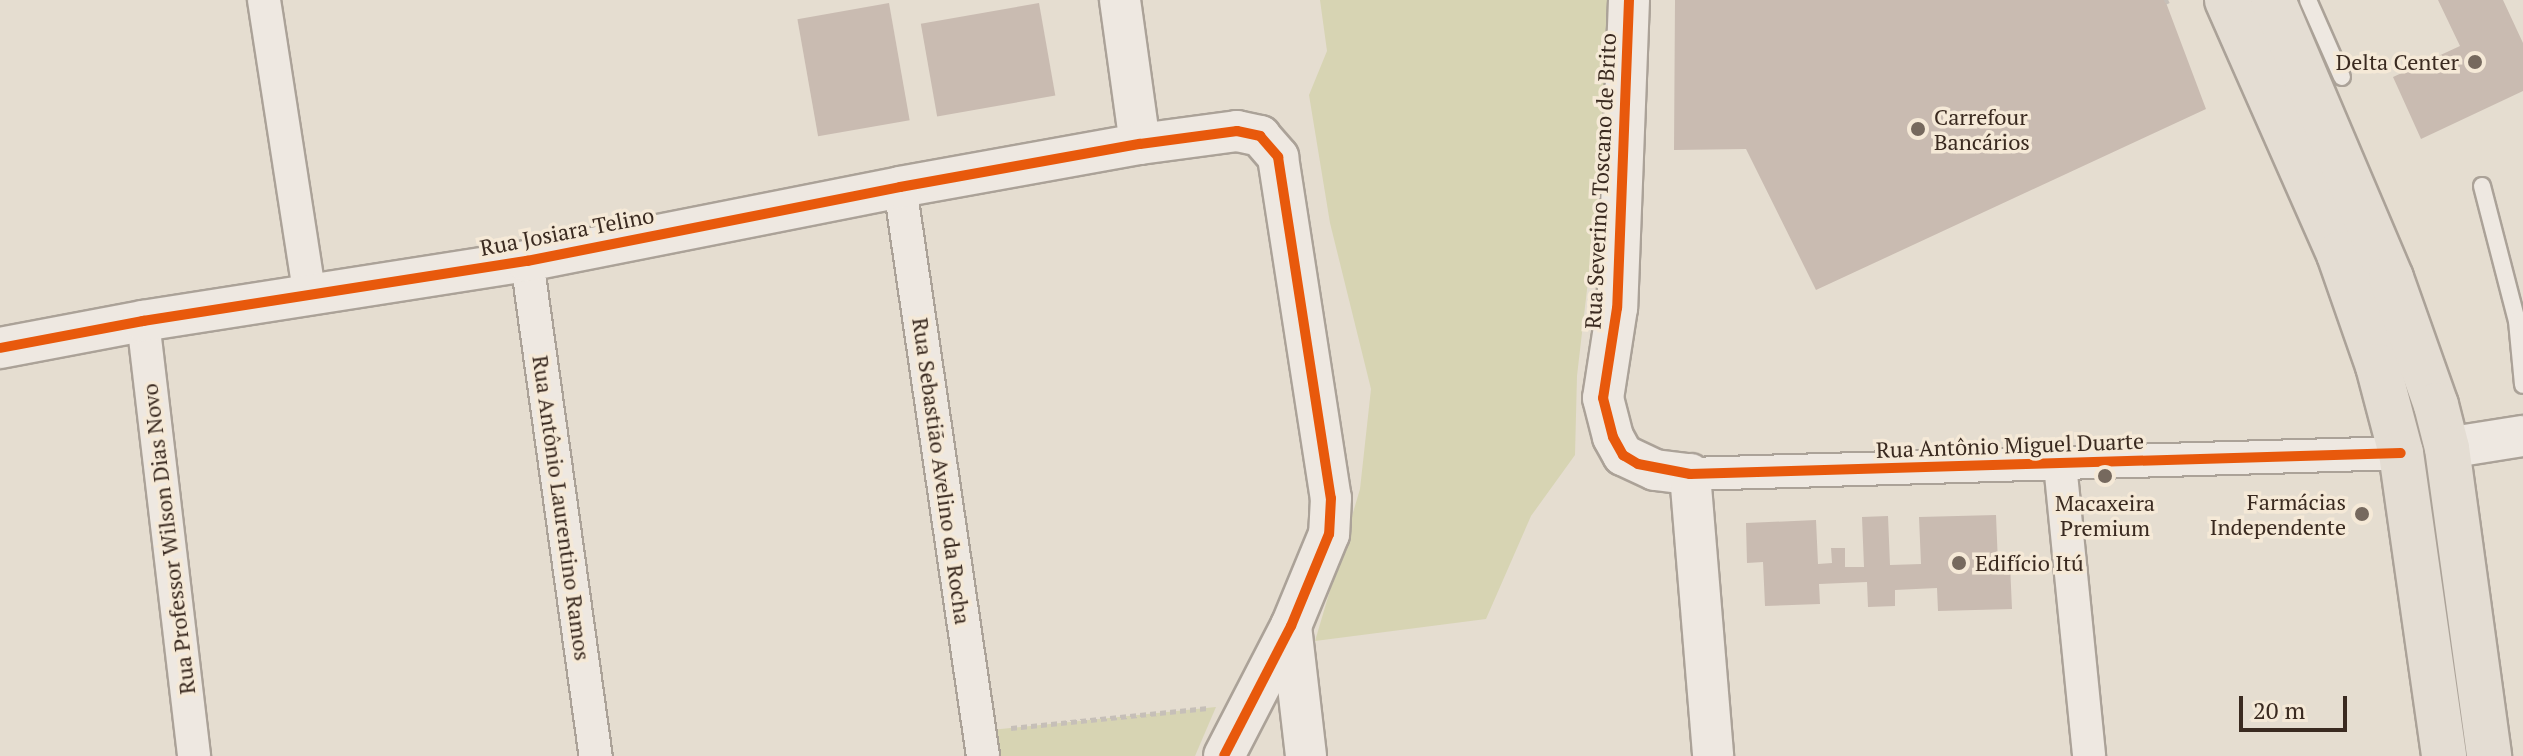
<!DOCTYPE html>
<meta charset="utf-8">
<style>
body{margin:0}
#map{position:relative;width:2523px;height:756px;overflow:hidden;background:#e5ddd0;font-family:"PT Serif",serif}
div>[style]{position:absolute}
.green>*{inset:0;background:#d7d4b3}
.building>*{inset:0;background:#c9bbb1;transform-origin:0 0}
.path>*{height:5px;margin-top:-2.5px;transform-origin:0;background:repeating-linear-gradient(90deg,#c6bfb8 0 6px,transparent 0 10px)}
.roads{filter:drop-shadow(2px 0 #aba298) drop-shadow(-2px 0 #aba298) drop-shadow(0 2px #aba298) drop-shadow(0 -2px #aba298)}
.service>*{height:16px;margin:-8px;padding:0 8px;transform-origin:8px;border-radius:8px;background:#eee8e1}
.minor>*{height:32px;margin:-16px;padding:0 16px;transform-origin:16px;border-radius:16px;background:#eee8e1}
.tertiary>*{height:40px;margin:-20px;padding:0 20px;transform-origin:20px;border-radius:20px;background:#eee8e1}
.primary>*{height:44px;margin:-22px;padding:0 22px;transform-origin:22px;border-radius:22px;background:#e4ddd3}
.cycleway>*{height:10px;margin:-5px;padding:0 5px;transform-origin:5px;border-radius:5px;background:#e8590c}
.dots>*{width:22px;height:22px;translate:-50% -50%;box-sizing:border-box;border:4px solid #f5e9d7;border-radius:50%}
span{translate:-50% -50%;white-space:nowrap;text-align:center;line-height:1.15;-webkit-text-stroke:7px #f5e9d7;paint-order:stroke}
.poi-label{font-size:22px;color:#3a2a20}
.right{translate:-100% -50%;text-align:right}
.left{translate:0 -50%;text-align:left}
.street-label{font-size:22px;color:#3a2a20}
.scale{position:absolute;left:2239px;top:696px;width:108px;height:36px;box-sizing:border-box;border:4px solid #3a2a20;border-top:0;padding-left:10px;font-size:24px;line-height:28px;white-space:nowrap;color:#3a2a20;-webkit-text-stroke:6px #f5e9d7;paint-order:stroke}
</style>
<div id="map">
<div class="green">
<div style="clip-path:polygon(1320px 0,1608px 0,1602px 160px,1577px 376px,1575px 455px,1531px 516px,1486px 619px,1315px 641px,1360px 489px,1371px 389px,1330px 223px,1309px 95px,1327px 51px)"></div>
<div style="clip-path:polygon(1216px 707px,1195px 756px,995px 756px,991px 730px)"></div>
</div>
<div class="building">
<div style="clip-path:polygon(1675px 0,2165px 0,2206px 109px,1816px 290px,1746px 149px,1674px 150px)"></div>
<div style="clip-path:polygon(2438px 0,2503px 0,2523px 43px,2523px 91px,2421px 139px,2393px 77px,2460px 46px)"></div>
<div style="left:889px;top:3px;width:119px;height:93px;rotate:80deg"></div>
<div style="left:1039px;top:3px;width:94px;height:120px;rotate:80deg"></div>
<div style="clip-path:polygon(1996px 515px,1998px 564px,2010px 564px,2012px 609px,1938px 611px,1937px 588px,1895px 590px,1895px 606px,1868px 607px,1867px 582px,1819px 584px,1820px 604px,1765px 606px,1763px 562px,1747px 563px,1746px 523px,1816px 520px,1818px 564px,1832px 563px,1831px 548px,1845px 548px,1845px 567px,1864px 567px,1862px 517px,1888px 516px,1890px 565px,1921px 564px,1919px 517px)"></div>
</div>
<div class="path">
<div style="left:2165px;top:2px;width:4px;rotate:-27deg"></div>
<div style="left:1011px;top:728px;width:198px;rotate:-5.8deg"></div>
</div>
<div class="roads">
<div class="service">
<div style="left:2308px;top:0;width:84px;rotate:66.2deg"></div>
<div style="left:2482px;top:186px;width:139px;rotate:75.5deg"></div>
<div style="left:2517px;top:321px;width:64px;rotate:84.6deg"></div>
</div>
<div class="minor">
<div style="left:264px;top:0;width:300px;rotate:81.2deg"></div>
<div style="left:900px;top:187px;width:575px;rotate:81.7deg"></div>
<div style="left:527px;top:261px;width:500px;rotate:82.1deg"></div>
<div style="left:143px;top:321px;width:438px;rotate:83.3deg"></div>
<div style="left:2060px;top:464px;width:293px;rotate:84.3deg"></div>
<div style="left:1690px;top:474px;width:711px;rotate:-1.69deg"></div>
</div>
<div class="tertiary">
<div style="left:1120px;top:0;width:145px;rotate:82.1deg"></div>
<div style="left:1629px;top:0;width:308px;rotate:92.2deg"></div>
<div style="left:1617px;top:308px;width:91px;rotate:98.8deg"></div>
<div style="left:1603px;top:398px;width:40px;rotate:75.6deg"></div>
<div style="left:1613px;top:437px;width:21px;rotate:61deg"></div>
<div style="left:1623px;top:455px;width:35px;rotate:25deg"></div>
<div style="left:1655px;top:470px;width:35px;rotate:7deg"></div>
<div style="left:1690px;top:474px;width:283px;rotate:85.3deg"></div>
<div style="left:0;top:348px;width:146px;rotate:-10.7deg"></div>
<div style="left:143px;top:321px;width:389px;rotate:-8.9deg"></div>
<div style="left:527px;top:261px;width:380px;rotate:-11.2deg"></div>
<div style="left:900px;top:187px;width:244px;rotate:-10.2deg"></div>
<div style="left:1140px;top:144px;width:98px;rotate:-7.6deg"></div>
<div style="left:1237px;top:131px;width:24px;rotate:12deg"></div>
<div style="left:1260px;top:136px;width:28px;rotate:49deg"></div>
<div style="left:1278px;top:157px;width:345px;rotate:81.2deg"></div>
<div style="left:1331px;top:498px;width:36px;rotate:93deg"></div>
<div style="left:1329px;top:534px;width:100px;rotate:112.4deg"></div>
<div style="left:1291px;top:626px;width:146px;rotate:117.3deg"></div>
<div style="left:2447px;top:448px;width:77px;rotate:-9deg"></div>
<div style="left:1291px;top:626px;width:131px;rotate:83.4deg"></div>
</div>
<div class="primary">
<div style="left:2227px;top:0;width:278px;rotate:66.2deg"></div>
<div style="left:2339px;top:254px;width:119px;rotate:70.8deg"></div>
<div style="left:2378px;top:366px;width:90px;rotate:75.2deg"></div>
<div style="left:2401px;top:453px;width:306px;rotate:81.9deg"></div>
<div style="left:2273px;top:0;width:302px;rotate:67deg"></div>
<div style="left:2391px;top:278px;width:135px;rotate:70.5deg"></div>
<div style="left:2436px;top:405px;width:44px;rotate:75.7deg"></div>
<div style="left:2447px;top:448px;width:311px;rotate:82.2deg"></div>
</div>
</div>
<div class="cycleway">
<div style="left:1629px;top:0;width:308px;rotate:92.2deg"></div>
<div style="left:1617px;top:308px;width:91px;rotate:98.8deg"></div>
<div style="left:1603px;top:398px;width:40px;rotate:75.6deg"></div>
<div style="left:1613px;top:437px;width:21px;rotate:61deg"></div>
<div style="left:1623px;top:455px;width:17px;rotate:31deg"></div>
<div style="left:1638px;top:464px;width:53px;rotate:10.9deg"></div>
<div style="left:1690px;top:474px;width:711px;rotate:-1.69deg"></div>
<div style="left:0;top:348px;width:146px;rotate:-10.7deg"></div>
<div style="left:143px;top:321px;width:389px;rotate:-8.9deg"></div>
<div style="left:527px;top:261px;width:380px;rotate:-11.2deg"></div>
<div style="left:900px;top:187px;width:244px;rotate:-10.2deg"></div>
<div style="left:1140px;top:144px;width:98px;rotate:-7.6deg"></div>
<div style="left:1237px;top:131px;width:24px;rotate:12deg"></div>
<div style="left:1260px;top:136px;width:28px;rotate:49deg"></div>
<div style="left:1278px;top:157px;width:345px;rotate:81.2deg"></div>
<div style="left:1331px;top:498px;width:36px;rotate:93deg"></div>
<div style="left:1329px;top:534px;width:100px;rotate:112.4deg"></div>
<div style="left:1291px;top:626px;width:146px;rotate:117.3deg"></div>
</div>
<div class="dots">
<div style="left:2475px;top:62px;background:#76695e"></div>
<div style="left:1918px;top:129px;background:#76695e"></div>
<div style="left:2105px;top:476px;background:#76695e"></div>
<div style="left:2362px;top:514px;background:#76695e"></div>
<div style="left:1959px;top:563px;background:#76695e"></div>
</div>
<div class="poi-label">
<span class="right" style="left:2459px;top:62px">Delta Center</span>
<span class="left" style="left:1934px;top:129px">Carrefour<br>Bancários</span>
<span class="right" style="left:2346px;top:514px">Farmácias<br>Independente</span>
<span style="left:2105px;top:515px">Macaxeira<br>Premium</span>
<span class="left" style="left:1975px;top:563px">Edifício Itú</span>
</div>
<div class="street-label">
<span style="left:1600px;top:181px;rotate:-87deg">Rua Severino Toscano de Brito</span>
<span style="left:567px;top:231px;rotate:-11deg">Rua Josiara Telino</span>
<span style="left:2010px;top:445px;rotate:-2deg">Rua Antônio Miguel Duarte</span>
<span style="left:942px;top:471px;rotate:82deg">Rua Sebastião Avelino da Rocha</span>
<span style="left:562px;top:508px;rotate:82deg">Rua Antônio Laurentino Ramos</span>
<span style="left:168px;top:539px;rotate:-97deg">Rua Professor Wilson Dias Novo</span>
</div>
<div class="scale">20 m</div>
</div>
